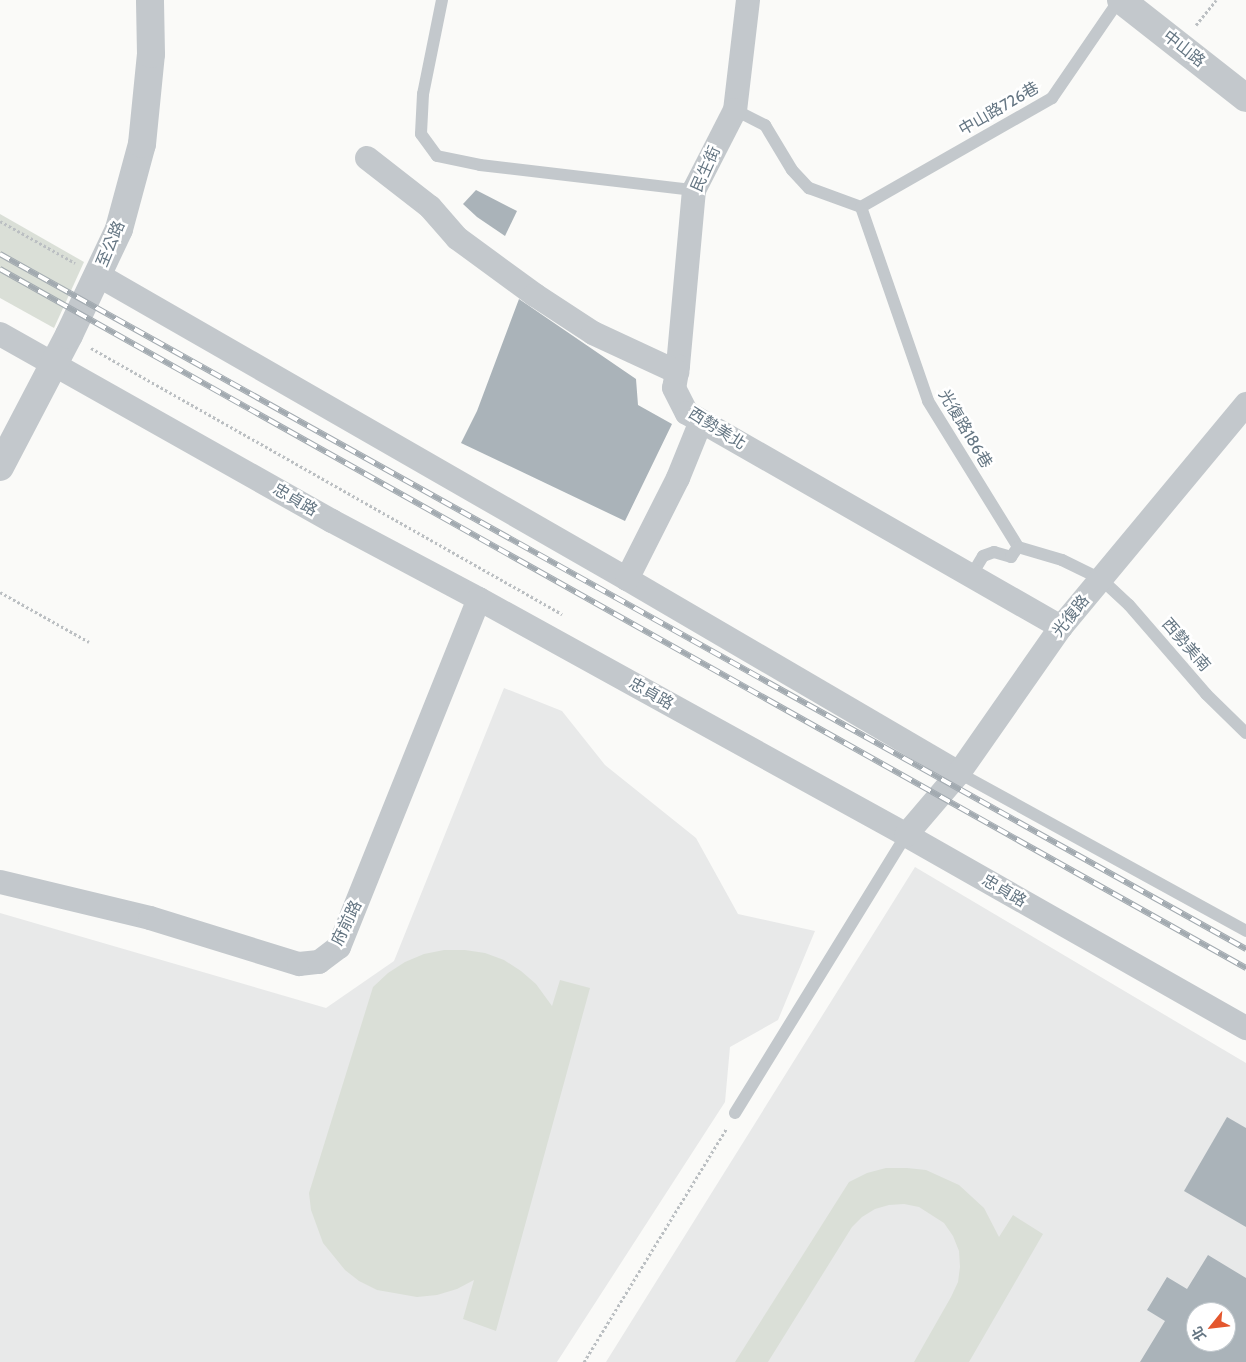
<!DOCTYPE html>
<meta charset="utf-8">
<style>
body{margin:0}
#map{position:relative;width:1246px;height:1362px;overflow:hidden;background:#fafaf8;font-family:Cabin,"Noto Sans TC",sans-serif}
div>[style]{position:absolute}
.built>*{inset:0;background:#e8e9e9}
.green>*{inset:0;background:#dadfd7}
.building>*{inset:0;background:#aab3b9}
.path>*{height:3px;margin-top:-1.5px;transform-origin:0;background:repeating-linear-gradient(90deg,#bbbfc2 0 2.5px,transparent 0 5px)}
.service>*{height:12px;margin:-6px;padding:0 6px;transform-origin:6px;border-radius:6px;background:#c3c8cc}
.minor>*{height:24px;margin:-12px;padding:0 12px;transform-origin:12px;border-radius:12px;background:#c3c8cc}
.tertiary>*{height:28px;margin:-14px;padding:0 14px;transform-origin:14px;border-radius:14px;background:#c3c8cc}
.rail>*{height:5.5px;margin-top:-2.75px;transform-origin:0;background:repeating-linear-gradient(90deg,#fff 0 11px,#a2aab0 0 22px);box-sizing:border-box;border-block:1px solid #a2aab0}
span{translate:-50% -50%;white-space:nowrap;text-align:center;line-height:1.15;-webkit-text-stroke:5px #fff;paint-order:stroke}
.street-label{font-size:16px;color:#657683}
.north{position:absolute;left:1186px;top:1302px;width:50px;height:50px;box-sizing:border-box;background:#fff;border:1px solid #c1c8cd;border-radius:50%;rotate:241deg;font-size:14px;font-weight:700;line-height:20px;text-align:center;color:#657683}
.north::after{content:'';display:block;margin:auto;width:18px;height:22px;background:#e4572e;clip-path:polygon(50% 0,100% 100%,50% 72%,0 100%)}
</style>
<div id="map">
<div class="built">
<div style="clip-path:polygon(504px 688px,562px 711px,605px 765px,696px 838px,738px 914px,815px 931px,778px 1020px,730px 1047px,725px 1102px,557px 1362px,0 1362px,0 913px,326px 1008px,394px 961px)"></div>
<div style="clip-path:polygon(evenodd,915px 867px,1246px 1063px,1246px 1362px,606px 1362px,915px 867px,1196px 1312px,1226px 1312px,1226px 1342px,1196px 1342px,1196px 1312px)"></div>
</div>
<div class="green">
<div style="clip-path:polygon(0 214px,84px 262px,54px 328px,0 298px)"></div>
<div style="clip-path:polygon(444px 950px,465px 950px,485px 953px,504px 960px,521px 971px,536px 984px,552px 1006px,560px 980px,590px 988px,496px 1331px,463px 1319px,474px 1280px,457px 1289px,437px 1295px,417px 1297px,377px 1290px,359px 1281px,345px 1270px,323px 1243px,311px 1210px,309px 1193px,373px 987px,388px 973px,405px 962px,424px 954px)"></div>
<div style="clip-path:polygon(886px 1168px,907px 1168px,926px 1170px,959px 1185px,984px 1208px,999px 1237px,1013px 1215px,1043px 1234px,969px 1362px,914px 1362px,951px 1297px,958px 1282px,960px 1267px,959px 1251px,953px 1236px,944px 1223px,919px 1207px,904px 1204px,889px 1205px,875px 1209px,862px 1217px,852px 1227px,768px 1362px,735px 1362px,849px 1182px,867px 1173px)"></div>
</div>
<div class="building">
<div style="clip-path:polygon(476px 190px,517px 211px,505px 236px,477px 217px,463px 204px)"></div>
<div style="clip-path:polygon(519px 299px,636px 379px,638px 405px,672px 424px,625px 521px,461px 443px,477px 411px)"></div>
<div style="clip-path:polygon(1227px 1117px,1246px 1128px,1246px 1227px,1184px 1191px)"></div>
<div style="clip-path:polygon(evenodd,1208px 1255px,1246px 1278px,1246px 1362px,1140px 1362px,1165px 1321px,1147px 1310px,1167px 1277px,1187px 1289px,1208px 1255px,1196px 1312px,1226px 1312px,1226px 1342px,1196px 1342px,1196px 1312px)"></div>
</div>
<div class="path">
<div style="left:1196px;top:25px;width:32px;rotate:-51deg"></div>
<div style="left:0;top:221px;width:86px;rotate:29.2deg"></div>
<div style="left:91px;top:348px;width:541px;rotate:29.46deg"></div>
<div style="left:0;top:592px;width:102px;rotate:29.3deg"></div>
<div style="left:584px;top:1362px;width:273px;rotate:-58.6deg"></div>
</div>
<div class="service">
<div style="left:442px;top:0;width:96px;rotate:101.4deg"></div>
<div style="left:423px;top:94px;width:40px;rotate:92.9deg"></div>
<div style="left:421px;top:134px;width:27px;rotate:54deg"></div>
<div style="left:437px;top:156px;width:44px;rotate:11.8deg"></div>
<div style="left:480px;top:165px;width:215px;rotate:6.7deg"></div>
<div style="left:735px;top:110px;width:34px;rotate:27deg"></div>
<div style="left:765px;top:125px;width:52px;rotate:59deg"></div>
<div style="left:792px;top:170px;width:25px;rotate:47deg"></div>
<div style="left:809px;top:188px;width:55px;rotate:20.1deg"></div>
<div style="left:861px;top:207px;width:205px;rotate:70.9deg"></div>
<div style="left:928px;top:401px;width:172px;rotate:58.3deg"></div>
<div style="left:1018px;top:547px;width:46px;rotate:16.5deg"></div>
<div style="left:1062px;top:560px;width:43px;rotate:26deg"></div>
<div style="left:1101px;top:579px;width:38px;rotate:43deg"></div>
<div style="left:1129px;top:605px;width:118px;rotate:49.1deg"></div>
<div style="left:1206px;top:694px;width:56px;rotate:44.3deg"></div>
<div style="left:861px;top:207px;width:220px;rotate:-29.7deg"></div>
<div style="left:1052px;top:98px;width:119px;rotate:-55.6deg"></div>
<div style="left:971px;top:576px;width:23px;rotate:-59deg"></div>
<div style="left:983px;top:556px;width:12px;rotate:-20deg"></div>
<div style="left:994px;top:552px;width:18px;rotate:16deg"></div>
<div style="left:1011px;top:557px;width:12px;rotate:-55deg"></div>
<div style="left:959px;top:773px;width:328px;rotate:28.8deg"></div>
<div style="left:735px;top:1113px;width:326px;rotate:-58.4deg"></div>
</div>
<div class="minor">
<div style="left:748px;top:0;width:111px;rotate:96.7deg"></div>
<div style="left:735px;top:110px;width:90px;rotate:117.1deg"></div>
<div style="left:694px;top:190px;width:177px;rotate:95.2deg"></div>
<div style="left:678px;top:366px;width:22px;rotate:100deg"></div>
<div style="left:674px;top:388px;width:28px;rotate:63deg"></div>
<div style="left:687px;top:413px;width:431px;rotate:29.8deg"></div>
<div style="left:367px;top:158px;width:80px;rotate:37.9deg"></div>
<div style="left:430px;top:207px;width:41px;rotate:48.9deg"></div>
<div style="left:457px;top:238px;width:97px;rotate:36.2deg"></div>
<div style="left:535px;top:295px;width:69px;rotate:33.2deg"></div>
<div style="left:593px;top:333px;width:93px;rotate:24.9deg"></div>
<div style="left:98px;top:275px;width:610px;rotate:29.88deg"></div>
<div style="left:627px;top:579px;width:385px;rotate:30.3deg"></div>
<div style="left:0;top:334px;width:381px;rotate:29.4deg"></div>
<div style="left:332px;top:521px;width:166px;rotate:28deg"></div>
<div style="left:479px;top:599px;width:488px;rotate:28.9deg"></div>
<div style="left:906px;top:835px;width:391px;rotate:29.6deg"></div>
<div style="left:627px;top:579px;width:113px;rotate:-63.2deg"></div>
<div style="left:678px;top:478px;width:61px;rotate:-68deg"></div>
<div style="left:906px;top:835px;width:82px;rotate:-49.5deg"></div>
<div style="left:959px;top:773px;width:178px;rotate:-55.1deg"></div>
<div style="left:1061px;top:627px;width:290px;rotate:-50.3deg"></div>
<div style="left:0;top:882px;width:154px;rotate:13.5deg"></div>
<div style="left:150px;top:918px;width:156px;rotate:17.2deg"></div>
<div style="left:299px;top:964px;width:20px;rotate:-6deg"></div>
<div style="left:319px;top:962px;width:25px;rotate:-37deg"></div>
<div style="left:339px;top:947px;width:375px;rotate:-68.1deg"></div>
</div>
<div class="tertiary">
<div style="left:1121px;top:0;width:159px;rotate:38.1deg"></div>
<div style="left:0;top:467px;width:149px;rotate:-62.4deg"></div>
<div style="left:69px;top:335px;width:117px;rotate:-64.7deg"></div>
<div style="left:119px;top:229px;width:88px;rotate:-74.9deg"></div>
<div style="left:142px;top:144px;width:90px;rotate:-84.3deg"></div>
<div style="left:151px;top:54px;width:54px;rotate:-91.1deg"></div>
</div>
<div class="rail">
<div style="left:0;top:254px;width:1427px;rotate:29.15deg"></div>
<div style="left:0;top:269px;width:1429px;rotate:29.29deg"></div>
</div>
<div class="street-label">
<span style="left:1184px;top:49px;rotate:38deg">中山路</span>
<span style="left:999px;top:109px;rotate:-30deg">中山路726巷</span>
<span style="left:706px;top:169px;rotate:-66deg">民生街</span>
<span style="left:111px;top:244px;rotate:-67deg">至公路</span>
<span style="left:717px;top:429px;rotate:32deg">西勢美北</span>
<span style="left:965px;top:429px;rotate:59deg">光復路186巷</span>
<span style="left:295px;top:500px;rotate:30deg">忠貞路</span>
<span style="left:1071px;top:616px;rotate:-51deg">光復路</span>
<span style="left:1186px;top:645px;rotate:49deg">西勢美南</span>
<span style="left:651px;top:694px;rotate:29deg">忠貞路</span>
<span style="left:1004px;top:891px;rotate:30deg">忠貞路</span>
<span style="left:347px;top:923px;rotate:-64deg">府前路</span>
</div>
<div class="north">北</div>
</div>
